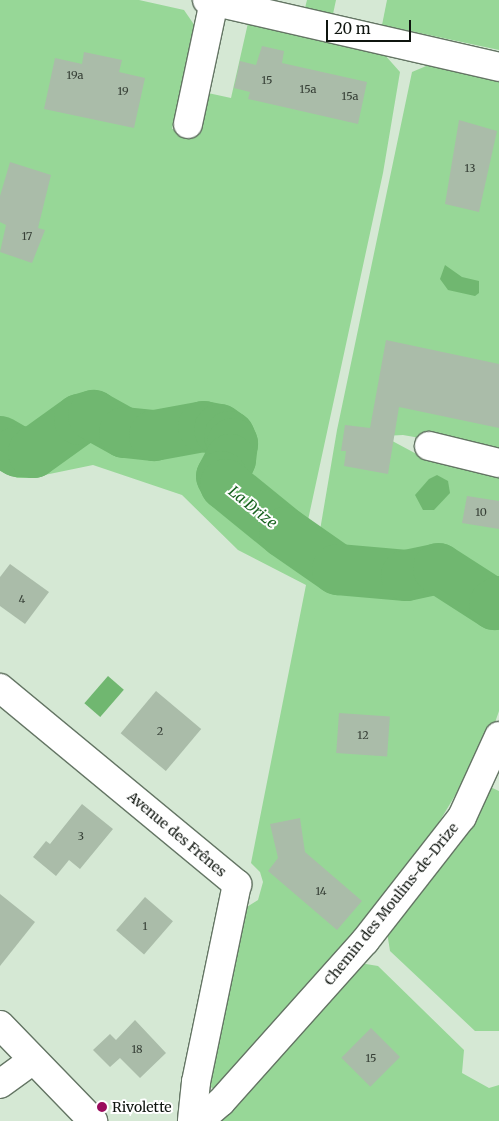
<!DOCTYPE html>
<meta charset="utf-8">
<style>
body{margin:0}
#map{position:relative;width:499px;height:1121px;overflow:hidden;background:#d5e8d4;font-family:Merriweather,serif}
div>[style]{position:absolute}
.green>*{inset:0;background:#97d797}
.water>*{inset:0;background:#70b770;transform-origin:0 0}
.river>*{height:51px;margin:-25.5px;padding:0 25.5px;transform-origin:25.5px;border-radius:25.5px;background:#70b770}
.building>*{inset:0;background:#aabca9;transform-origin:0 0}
.roads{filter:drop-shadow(1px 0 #647564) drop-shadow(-1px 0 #647564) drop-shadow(0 1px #647564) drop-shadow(0 -1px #647564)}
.minor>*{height:28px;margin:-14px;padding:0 14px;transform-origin:14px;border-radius:14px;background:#fff}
.dots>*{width:14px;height:14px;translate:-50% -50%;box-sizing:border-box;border:2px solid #fff;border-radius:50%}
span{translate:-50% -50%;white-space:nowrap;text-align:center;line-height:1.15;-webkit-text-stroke:4px #fff;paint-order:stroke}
.number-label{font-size:11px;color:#363f36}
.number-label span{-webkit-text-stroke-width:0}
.street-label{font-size:14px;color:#0f150f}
.poi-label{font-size:14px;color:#0f150f}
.left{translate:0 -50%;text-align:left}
.water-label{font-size:15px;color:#196320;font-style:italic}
.scale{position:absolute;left:326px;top:20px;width:85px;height:22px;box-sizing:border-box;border:2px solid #0f150f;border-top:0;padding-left:6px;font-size:15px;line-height:18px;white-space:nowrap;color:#0f150f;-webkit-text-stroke:4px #fff;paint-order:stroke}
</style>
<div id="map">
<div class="green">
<div style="clip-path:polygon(0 0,139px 0,184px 10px,195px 26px,172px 129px,201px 133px,208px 93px,231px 98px,248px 23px,384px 54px,400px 72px,383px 173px,305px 534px,318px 542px,337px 430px,412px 72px,431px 64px,499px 79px,499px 452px,403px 435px,383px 436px,424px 458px,499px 472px,499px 711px,490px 737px,429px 839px,371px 914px,217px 1091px,206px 1084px,242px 910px,258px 900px,263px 882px,260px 872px,251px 863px,306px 585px,238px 550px,182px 495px,93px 465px,30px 478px,17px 478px,0 469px)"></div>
<div style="clip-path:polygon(307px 0,336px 0,333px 14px,305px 8px)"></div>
<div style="clip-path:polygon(387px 0,499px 0,499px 50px,382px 25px)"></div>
<div style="clip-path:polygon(488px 786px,499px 791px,499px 1031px,475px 1031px,390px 951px,387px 932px,460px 844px)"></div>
<div style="clip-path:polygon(360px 963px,378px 966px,464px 1050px,462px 1073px,489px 1088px,499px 1085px,499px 1121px,218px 1121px)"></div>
</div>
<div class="water">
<div style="clip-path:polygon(445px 265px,462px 277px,479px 281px,479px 293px,475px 296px,448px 290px,440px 279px)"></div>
<div style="clip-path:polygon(437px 475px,448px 481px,450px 493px,434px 510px,423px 510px,415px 495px,429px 479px)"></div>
<div style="left:108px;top:676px;width:21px;height:36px;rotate:41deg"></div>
</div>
<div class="river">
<div style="left:0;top:441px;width:20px;rotate:30deg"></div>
<div style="left:17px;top:451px;width:16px;rotate:4deg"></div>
<div style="left:33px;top:452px;width:57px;rotate:-35.7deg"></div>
<div style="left:79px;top:419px;width:15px;rotate:-16deg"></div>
<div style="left:93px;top:415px;width:35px;rotate:29deg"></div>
<div style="left:124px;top:432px;width:30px;rotate:6deg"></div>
<div style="left:154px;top:435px;width:50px;rotate:-10.4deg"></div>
<div style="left:203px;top:426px;width:16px;rotate:11deg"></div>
<div style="left:219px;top:429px;width:12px;rotate:35deg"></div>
<div style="left:229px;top:436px;width:8px;rotate:67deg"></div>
<div style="left:232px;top:443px;width:16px;rotate:97deg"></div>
<div style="left:230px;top:459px;width:19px;rotate:118deg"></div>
<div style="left:221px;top:476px;width:9px;rotate:63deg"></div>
<div style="left:225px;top:484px;width:76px;rotate:39.1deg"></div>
<div style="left:284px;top:532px;width:65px;rotate:34.9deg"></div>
<div style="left:337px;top:569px;width:69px;rotate:5deg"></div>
<div style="left:406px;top:575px;width:33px;rotate:-12deg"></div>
<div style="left:438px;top:568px;width:67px;rotate:32.7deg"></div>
<div style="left:494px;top:604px;width:6px;rotate:-31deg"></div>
</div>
<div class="building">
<div style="clip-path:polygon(262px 46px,284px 51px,282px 63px,367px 82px,358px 124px,248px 99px,250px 92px,234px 88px,240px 61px,256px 65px)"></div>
<div style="clip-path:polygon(84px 52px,122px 60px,119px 72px,145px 78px,134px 128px,44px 109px,55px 58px,82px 64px)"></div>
<div style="clip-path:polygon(459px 120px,497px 131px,479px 212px,445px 204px)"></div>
<div style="clip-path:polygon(10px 162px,51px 175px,38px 228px,45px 230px,32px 263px,0 252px,6px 225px,0 222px,0 196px)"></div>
<div style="clip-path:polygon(386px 340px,499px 364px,499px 428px,399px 407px,388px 474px,344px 466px,346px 451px,341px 451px,345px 425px,370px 428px)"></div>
<div style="clip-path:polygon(467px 496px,499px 501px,499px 529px,462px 523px)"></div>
<div style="clip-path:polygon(10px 564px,49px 592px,25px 624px,0 606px,0 577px)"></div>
<div style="left:156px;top:691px;width:59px;height:55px;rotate:40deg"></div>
<div style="left:339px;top:713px;width:51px;height:40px;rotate:4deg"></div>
<div style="clip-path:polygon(82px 804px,113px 829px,80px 869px,69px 860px,56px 876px,33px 857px,46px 841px,50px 844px)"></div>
<div style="clip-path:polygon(300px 818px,305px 852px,362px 901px,337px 930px,268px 871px,278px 858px,270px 824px)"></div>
<div style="clip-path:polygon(0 894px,35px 922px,0 966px)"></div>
<div style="left:145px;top:897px;width:37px;height:44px;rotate:41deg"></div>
<div style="clip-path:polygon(135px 1020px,166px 1053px,140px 1078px,120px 1058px,110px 1067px,93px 1050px,110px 1034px,116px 1040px)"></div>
<div style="left:371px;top:1028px;width:41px;height:42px;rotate:45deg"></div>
</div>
<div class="roads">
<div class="minor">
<div style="left:207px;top:0;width:300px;rotate:12.9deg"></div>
<div style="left:188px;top:124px;width:125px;rotate:-78deg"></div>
<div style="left:429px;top:446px;width:72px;rotate:13.7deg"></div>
<div style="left:0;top:688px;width:308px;rotate:39.6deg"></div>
<div style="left:237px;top:884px;width:202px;rotate:101.7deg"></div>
<div style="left:196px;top:1082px;width:39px;rotate:96deg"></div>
<div style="left:0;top:1025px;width:134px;rotate:45.9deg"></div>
<div style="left:0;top:1084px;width:41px;rotate:-36deg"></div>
<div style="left:199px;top:1121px;width:29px;rotate:-41deg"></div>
<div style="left:221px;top:1102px;width:216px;rotate:-48.2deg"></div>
<div style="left:365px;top:941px;width:157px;rotate:-52deg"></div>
<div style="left:462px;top:817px;width:89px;rotate:-65.4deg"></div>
</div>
</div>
<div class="dots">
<div style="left:102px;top:1107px;background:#9a0c5d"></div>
</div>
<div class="number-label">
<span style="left:75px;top:75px">19a</span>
<span style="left:267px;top:80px">15</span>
<span style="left:308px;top:89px">15a</span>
<span style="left:123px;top:91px">19</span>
<span style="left:350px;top:96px">15a</span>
<span style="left:470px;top:168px">13</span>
<span style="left:27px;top:236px">17</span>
<span style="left:481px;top:512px">10</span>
<span style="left:22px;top:599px">4</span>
<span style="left:160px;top:731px">2</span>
<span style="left:363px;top:735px">12</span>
<span style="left:81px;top:836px">3</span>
<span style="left:321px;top:891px">14</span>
<span style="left:145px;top:926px">1</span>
<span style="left:137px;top:1049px">18</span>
<span style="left:371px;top:1058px">15</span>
</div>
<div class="street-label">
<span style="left:177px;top:834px;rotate:40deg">Avenue des Frênes</span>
<span style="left:391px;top:904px;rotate:-51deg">Chemin des Moulins-de-Drize</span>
</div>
<div class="poi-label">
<span class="left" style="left:112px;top:1107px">Rivolette</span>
</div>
<div class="water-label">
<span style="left:253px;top:507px;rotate:39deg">La Drize</span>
</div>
<div class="scale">20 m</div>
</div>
